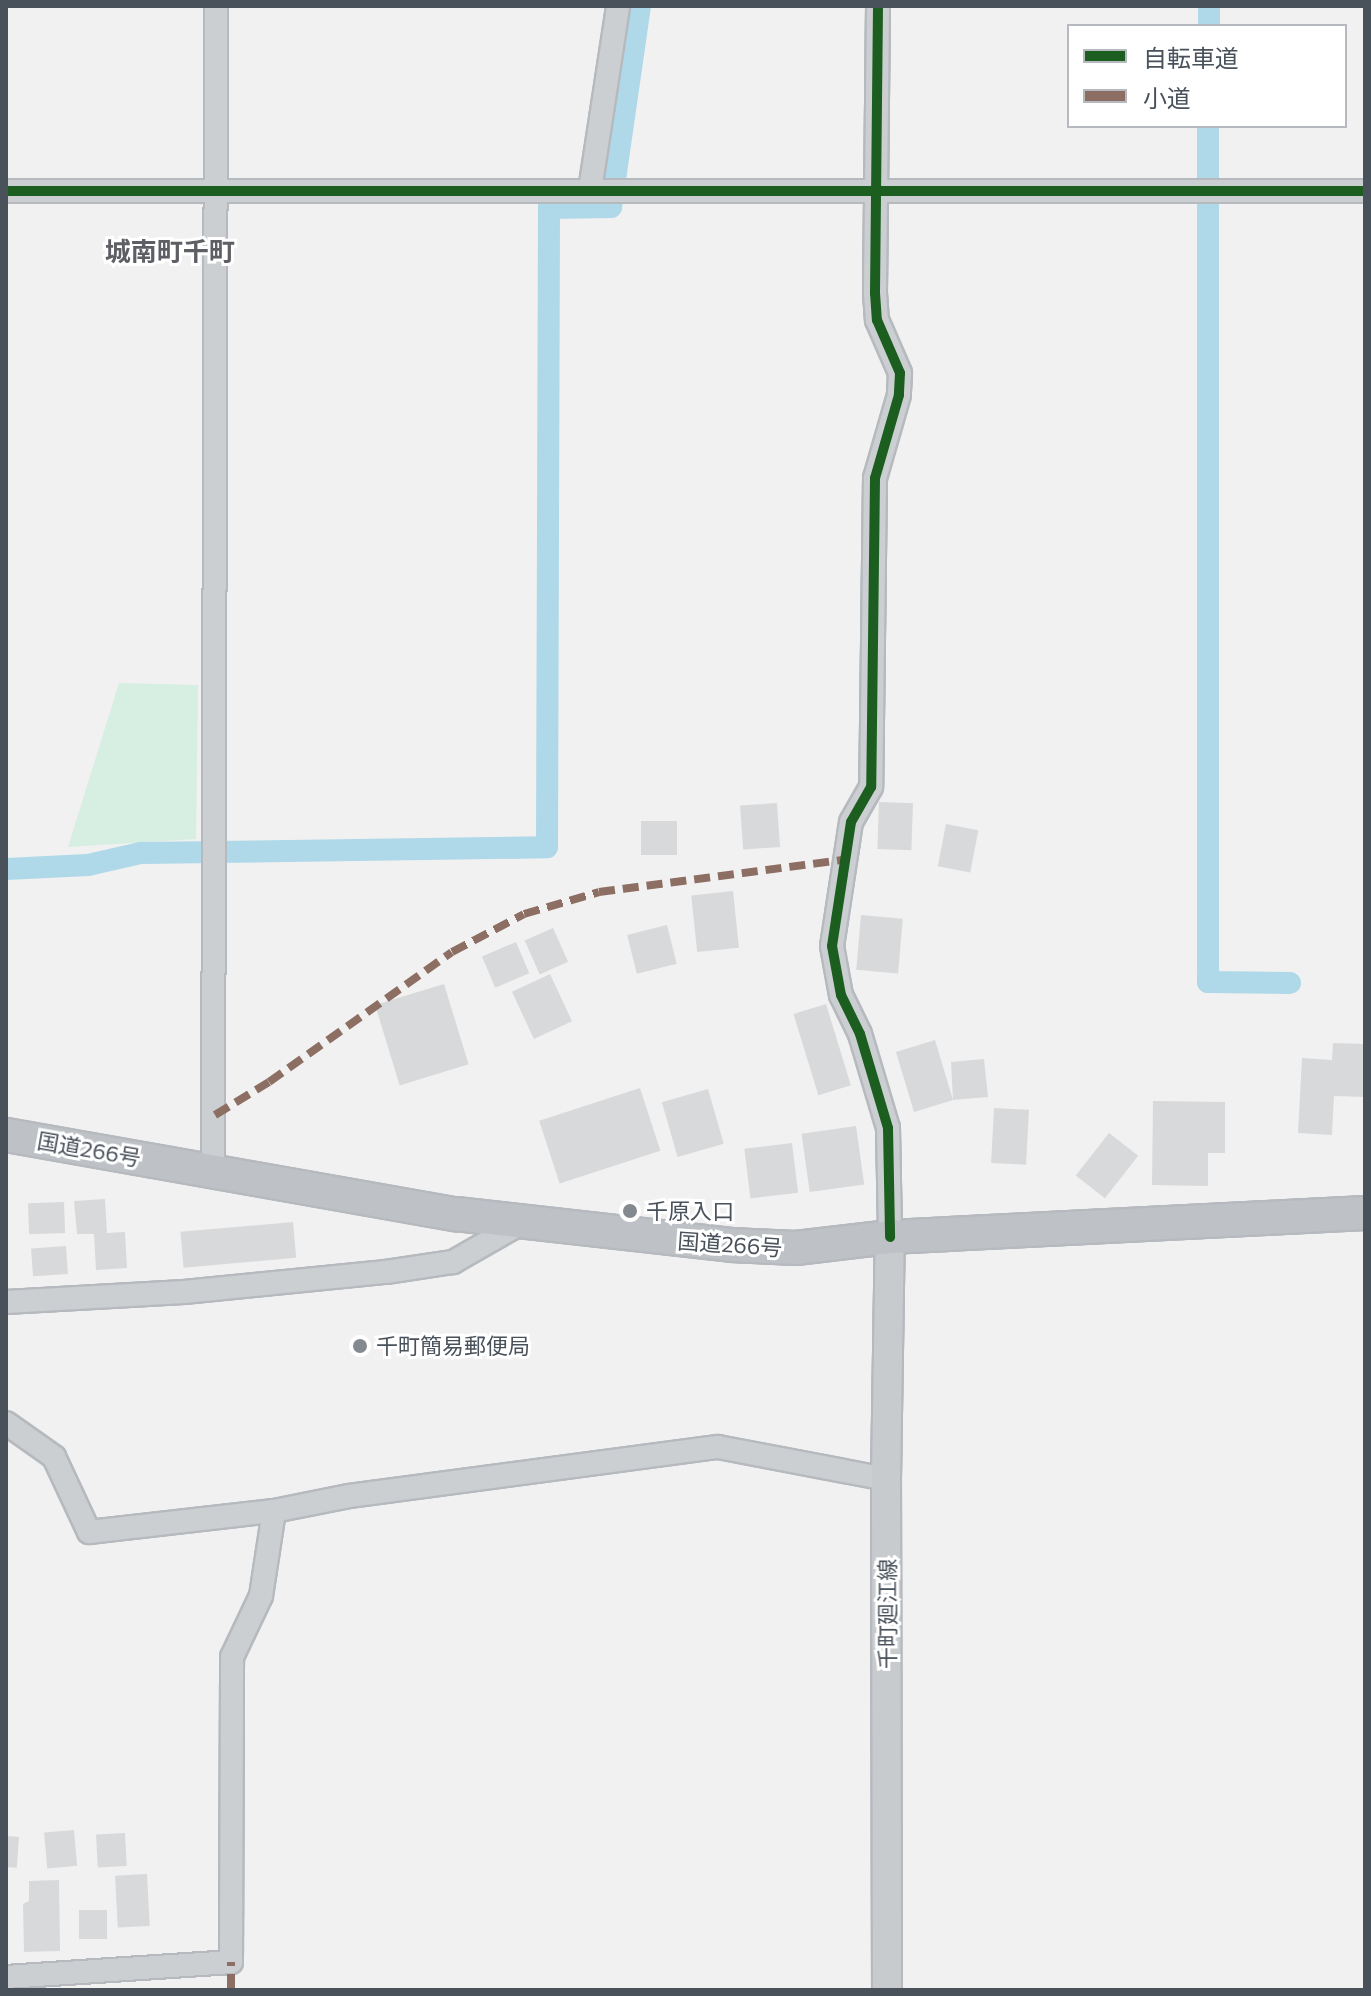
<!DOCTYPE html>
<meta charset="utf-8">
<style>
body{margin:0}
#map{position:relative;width:1371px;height:1996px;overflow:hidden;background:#f1f1f1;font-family:Commissioner,"Noto Sans JP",sans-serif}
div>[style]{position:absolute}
.green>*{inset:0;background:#d7eee2}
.canal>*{height:22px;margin:-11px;padding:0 11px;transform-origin:11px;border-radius:11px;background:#afd8e8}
.building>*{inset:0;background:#d8d9db;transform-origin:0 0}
.roads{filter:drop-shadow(2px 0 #b6babf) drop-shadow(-2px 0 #b6babf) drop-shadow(0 2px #b6babf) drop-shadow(0 -2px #b6babf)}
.minor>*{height:22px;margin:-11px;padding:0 11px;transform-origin:11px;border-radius:11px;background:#cccfd1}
.major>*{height:28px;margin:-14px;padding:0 14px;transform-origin:14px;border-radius:14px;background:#c8cbce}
.highway>*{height:32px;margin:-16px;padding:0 16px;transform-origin:16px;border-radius:16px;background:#bec1c6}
.quiet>*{height:8px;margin-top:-4px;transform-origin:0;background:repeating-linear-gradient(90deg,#8d6e63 0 16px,transparent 0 24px)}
.cycleway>*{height:10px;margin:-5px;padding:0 5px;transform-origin:5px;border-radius:5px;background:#1b5e20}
.dots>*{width:22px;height:22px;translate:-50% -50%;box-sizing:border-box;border:4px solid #fff;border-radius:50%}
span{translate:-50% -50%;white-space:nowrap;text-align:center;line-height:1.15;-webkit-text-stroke:6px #fff;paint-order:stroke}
.street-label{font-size:22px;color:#49515b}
.poi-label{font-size:22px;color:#49515b}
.left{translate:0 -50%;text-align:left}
.quarter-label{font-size:26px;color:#5d5f64;font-weight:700}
.frame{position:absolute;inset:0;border:8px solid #49515b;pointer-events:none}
.legend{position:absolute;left:1067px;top:24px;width:280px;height:104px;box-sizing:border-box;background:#fff;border:2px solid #b6b9bd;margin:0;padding:10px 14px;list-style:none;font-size:24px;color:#49515b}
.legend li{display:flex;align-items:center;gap:16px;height:40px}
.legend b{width:40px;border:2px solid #b6b9bd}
</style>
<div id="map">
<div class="green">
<div style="clip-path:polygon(119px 683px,198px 685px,196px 839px,68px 847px)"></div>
</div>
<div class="canal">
<div style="left:1209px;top:26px;width:20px;rotate:-90deg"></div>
<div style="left:1208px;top:126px;width:856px;rotate:90deg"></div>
<div style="left:1208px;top:982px;width:82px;rotate:0.7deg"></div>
<div style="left:6px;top:869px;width:82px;rotate:-2.8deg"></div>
<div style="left:88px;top:865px;width:54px;rotate:-12.8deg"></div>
<div style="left:141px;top:853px;width:406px;rotate:-0.8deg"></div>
<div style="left:547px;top:847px;width:639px;rotate:-89.82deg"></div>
<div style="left:549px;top:208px;width:62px;rotate:-0.9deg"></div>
<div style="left:611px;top:207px;width:203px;rotate:-81.8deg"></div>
</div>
<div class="building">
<div style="left:879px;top:802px;width:34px;height:47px;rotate:2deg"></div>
<div style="left:777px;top:803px;width:44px;height:37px;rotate:86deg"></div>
<div style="left:677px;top:821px;width:34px;height:36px;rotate:90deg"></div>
<div style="left:946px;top:824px;width:33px;height:43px;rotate:11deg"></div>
<div style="left:733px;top:891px;width:57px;height:42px;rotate:84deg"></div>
<div style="left:861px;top:915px;width:42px;height:55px;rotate:5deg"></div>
<div style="left:667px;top:925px;width:40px;height:41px;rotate:76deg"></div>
<div style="left:553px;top:928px;width:37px;height:31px;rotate:66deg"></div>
<div style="left:516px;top:942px;width:34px;height:37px;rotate:67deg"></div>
<div style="left:550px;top:974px;width:52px;height:42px;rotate:65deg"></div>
<div style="left:444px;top:984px;width:84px;height:72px;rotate:73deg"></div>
<div style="left:826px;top:1004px;width:85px;height:34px;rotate:73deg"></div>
<div style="clip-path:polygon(935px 1040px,953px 1100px,951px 1062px,984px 1059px,988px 1097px,953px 1100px,914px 1112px,896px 1052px)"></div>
<div style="clip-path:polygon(1333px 1043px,1365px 1044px,1365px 1097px,1334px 1096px,1332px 1135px,1298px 1133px,1302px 1058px,1332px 1060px)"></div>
<div style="left:640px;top:1088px;width:66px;height:106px;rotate:72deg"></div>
<div style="left:708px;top:1089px;width:57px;height:48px;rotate:74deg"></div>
<div style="clip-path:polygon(1153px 1101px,1225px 1102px,1225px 1153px,1208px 1153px,1208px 1186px,1152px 1185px)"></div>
<div style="left:994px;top:1108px;width:35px;height:55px;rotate:3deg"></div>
<div style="left:856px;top:1126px;width:59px;height:55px;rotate:82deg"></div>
<div style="left:1109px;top:1133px;width:37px;height:54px;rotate:38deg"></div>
<div style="left:792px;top:1143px;width:50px;height:48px;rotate:83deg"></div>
<div style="clip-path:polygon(105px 1199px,107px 1233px,125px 1232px,127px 1268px,96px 1270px,94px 1234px,77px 1234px,74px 1201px)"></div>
<div style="left:64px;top:1202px;width:31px;height:36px;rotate:88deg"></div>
<div style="left:293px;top:1222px;width:36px;height:113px;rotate:85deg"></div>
<div style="left:66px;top:1246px;width:28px;height:35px;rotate:86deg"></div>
<div style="left:74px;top:1830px;width:36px;height:30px;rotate:85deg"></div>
<div style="left:125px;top:1833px;width:33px;height:29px;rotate:87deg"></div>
<div style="left:6px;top:1836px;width:13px;height:31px;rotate:4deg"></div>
<div style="left:147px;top:1874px;width:52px;height:32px;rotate:87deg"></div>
<div style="clip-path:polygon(59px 1880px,60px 1951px,24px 1952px,23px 1904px,29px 1901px,29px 1881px)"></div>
<div style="left:79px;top:1910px;width:28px;height:29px"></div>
</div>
<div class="roads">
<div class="minor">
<div style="left:878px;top:6px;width:287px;rotate:90.6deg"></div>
<div style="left:875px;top:293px;width:27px;rotate:86deg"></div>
<div style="left:877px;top:320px;width:58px;rotate:66.5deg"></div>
<div style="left:900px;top:373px;width:22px;rotate:93deg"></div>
<div style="left:899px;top:395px;width:86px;rotate:106.1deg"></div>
<div style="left:875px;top:478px;width:309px;rotate:90.7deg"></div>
<div style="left:871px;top:787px;width:40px;rotate:119.7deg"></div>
<div style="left:851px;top:822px;width:125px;rotate:98.7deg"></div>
<div style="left:832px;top:946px;width:50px;rotate:79.6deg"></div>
<div style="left:841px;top:995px;width:43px;rotate:64deg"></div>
<div style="left:860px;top:1034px;width:98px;rotate:73.4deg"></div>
<div style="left:888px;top:1128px;width:109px;rotate:88.9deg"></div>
<div style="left:590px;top:190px;width:186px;rotate:-81.3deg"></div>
<div style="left:6px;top:191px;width:1359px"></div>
<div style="left:213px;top:1171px;width:1165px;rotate:-89.85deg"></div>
<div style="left:6px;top:1302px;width:178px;rotate:-3.2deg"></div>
<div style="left:184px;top:1292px;width:203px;rotate:-5.7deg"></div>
<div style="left:386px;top:1272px;width:68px;rotate:-8.5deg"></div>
<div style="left:453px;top:1262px;width:78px;rotate:-29.8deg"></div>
<div style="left:6px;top:1423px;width:59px;rotate:35.3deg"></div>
<div style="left:54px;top:1457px;width:83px;rotate:65deg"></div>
<div style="left:89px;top:1532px;width:186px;rotate:-6.5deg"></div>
<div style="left:274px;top:1511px;width:76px;rotate:-11.3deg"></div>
<div style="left:349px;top:1496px;width:372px;rotate:-7.6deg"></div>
<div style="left:718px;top:1447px;width:171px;rotate:10.8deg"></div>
<div style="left:6px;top:1977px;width:225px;rotate:-3.8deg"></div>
<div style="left:231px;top:1962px;width:305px;rotate:-89.8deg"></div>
<div style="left:232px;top:1657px;width:68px;rotate:-64.6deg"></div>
<div style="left:261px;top:1596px;width:86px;rotate:-81.3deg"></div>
</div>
<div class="major">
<div style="left:887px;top:1990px;width:511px;rotate:-90.11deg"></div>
<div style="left:886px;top:1479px;width:242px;rotate:-89.1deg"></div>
</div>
<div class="highway">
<div style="left:6px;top:1135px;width:457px;rotate:10deg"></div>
<div style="left:456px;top:1214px;width:277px;rotate:6.4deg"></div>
<div style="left:731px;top:1245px;width:65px;rotate:2.6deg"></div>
<div style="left:796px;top:1248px;width:95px;rotate:-6.7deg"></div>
<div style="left:890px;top:1237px;width:476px;rotate:-2.9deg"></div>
</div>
</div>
<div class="quiet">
<div style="left:215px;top:1115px;width:63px;rotate:-31.4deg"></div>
<div style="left:269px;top:1082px;width:224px;rotate:-35.4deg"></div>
<div style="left:452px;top:952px;width:81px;rotate:-27.8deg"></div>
<div style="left:524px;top:914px;width:78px;rotate:-16.3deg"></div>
<div style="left:599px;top:892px;width:246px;rotate:-7.5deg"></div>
<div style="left:231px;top:1990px;width:28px;rotate:-90deg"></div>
</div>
<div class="cycleway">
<div style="left:878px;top:6px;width:287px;rotate:90.6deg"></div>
<div style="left:875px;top:293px;width:27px;rotate:86deg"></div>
<div style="left:877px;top:320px;width:58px;rotate:66.5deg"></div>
<div style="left:900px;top:373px;width:22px;rotate:93deg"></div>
<div style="left:899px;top:395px;width:86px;rotate:106.1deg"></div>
<div style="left:875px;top:478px;width:309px;rotate:90.7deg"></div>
<div style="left:871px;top:787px;width:40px;rotate:119.7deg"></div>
<div style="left:851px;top:822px;width:125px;rotate:98.7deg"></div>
<div style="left:832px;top:946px;width:50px;rotate:79.6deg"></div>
<div style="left:841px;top:995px;width:43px;rotate:64deg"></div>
<div style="left:860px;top:1034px;width:98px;rotate:73.4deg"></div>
<div style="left:888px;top:1128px;width:109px;rotate:88.9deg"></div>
<div style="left:6px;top:191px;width:1359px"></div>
</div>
<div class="dots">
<div style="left:630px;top:1211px;background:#848990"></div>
<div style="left:360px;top:1346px;background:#848990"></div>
</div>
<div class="street-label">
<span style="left:89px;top:1149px;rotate:10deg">国道266号</span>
<span style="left:730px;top:1244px;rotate:4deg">国道266号</span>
<span style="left:887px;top:1614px;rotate:-90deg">千町廻江線</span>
</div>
<div class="poi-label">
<span class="left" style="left:646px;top:1211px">千原入口</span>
<span class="left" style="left:376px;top:1346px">千町簡易郵便局</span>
</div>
<div class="quarter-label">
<span style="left:170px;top:251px">城南町千町</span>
</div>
<div class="frame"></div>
<ul class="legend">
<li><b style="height:10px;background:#1b5e20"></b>自転車道</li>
<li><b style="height:10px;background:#8d6e63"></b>小道</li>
</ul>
</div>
